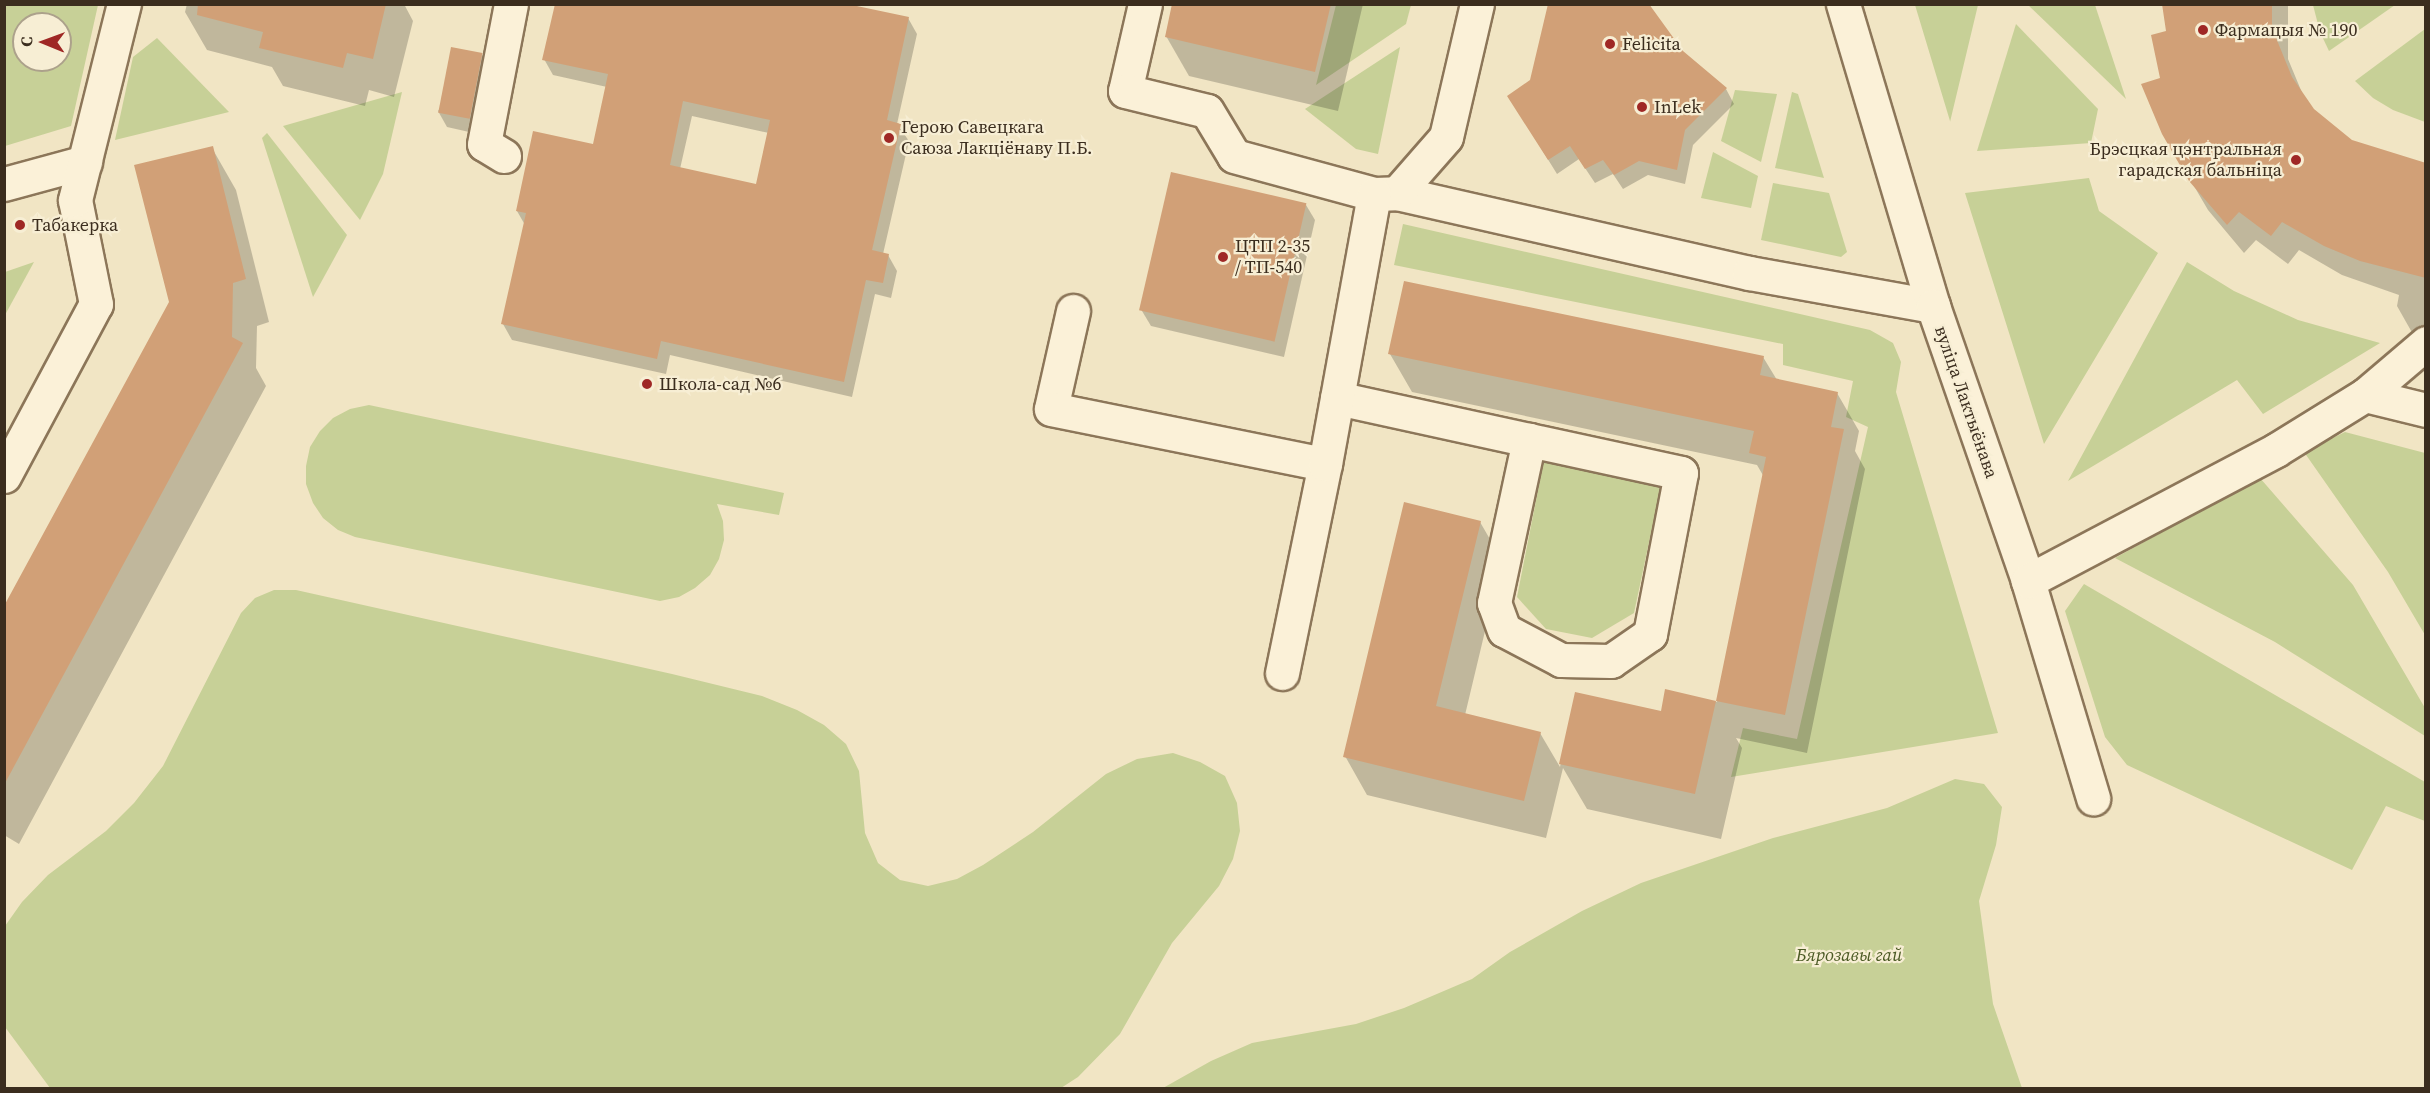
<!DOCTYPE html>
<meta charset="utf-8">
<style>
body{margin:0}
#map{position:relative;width:2430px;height:1093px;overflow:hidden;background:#f1e5c4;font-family:"Source Serif 4",serif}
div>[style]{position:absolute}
.green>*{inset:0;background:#c7d097}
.shadow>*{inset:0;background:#0003}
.building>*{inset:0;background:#d1a077;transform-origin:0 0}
.roads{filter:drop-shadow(2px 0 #8c7659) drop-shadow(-2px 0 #8c7659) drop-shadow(0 2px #8c7659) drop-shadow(0 -2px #8c7659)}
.minor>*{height:33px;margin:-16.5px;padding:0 16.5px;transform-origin:16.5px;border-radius:16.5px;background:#fbf1d8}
.dots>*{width:16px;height:16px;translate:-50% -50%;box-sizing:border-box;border:3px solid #f7eed4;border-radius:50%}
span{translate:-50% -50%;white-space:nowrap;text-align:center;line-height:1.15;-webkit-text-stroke:4.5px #f7eed4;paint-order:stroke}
.poi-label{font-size:18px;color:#3b2d1e}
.left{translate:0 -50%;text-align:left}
.right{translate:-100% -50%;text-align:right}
.street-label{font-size:18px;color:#3b2d1e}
.park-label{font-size:18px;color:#4a5923;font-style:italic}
.frame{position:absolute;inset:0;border:6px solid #3b2d1e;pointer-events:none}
.north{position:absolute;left:12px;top:12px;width:60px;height:60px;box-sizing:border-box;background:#f7eed4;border:2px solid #aca18b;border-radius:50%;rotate:271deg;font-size:16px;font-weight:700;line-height:24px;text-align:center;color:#3b2d1e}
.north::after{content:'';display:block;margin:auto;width:21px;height:27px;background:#9f2825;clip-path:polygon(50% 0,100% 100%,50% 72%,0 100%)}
</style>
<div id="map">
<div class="green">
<div style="clip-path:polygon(evenodd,4px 5px,98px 5px,71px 126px,5px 146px,4px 5px,24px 24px,60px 24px,60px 60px,24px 60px,24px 24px)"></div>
<div style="clip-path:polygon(1336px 5px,1411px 5px,1406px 24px,1316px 85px)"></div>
<div style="clip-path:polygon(1915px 5px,1978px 5px,1950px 122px,1950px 121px)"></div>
<div style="clip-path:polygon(2028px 5px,2095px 5px,2126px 99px)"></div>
<div style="clip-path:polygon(2313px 5px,2313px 4px,2395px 5px,2329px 51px,2320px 32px)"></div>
<div style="clip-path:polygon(2016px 24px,2098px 109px,2091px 143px,1977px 151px)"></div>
<div style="clip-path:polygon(2425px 29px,2425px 122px,2393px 110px,2373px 98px,2355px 81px)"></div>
<div style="clip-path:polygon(157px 38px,229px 112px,115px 140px,133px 57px)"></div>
<div style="clip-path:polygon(1400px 47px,1378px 154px,1356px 149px,1305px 109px)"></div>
<div style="clip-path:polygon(1735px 90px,1777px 94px,1761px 162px,1721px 141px)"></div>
<div style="clip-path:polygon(402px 92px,383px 174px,360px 220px,283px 126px)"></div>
<div style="clip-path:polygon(1792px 92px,1798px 94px,1824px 178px,1775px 168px)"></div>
<div style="clip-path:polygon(267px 133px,347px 235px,313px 297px,262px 138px)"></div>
<div style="clip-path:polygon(1713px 152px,1758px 176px,1751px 208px,1701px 198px)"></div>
<div style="clip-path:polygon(2089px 178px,2099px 211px,2158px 253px,2044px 444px,1965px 193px)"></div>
<div style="clip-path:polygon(1773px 183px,1829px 193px,1847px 252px,1841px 257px,1761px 240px)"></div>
<div style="clip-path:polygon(1403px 224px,1870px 330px,1893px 343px,1901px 362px,1896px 392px,1998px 733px,1731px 777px,1743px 728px,1797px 739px,1868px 427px,1846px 417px,1853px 381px,1783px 365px,1783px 344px,1394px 265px)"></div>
<div style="clip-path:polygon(34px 262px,5px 315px,5px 272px)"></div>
<div style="clip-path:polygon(2187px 262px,2234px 291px,2298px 320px,2380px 343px,2263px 414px,2237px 380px,2068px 481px)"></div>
<div style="clip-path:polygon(369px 405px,784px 493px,779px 515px,717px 504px,723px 521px,724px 540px,719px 559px,710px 575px,695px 588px,679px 597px,660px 601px,355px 537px,338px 530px,323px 518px,313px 503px,306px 484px,306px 466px,310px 447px,320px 431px,333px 418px,350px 409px)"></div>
<div style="clip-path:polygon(2345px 432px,2425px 453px,2425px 635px,2388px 572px,2304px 452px)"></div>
<div style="clip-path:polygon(1545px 455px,1662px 481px,1634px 613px,1592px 638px,1546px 629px,1517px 597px)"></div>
<div style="clip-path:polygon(2260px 478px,2353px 585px,2425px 708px,2425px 736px,2275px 642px,2115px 558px)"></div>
<div style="clip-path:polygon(2084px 584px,2425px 782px,2425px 821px,2386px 806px,2352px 870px,2127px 765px,2105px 737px,2065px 611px)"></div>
<div style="clip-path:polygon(274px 590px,296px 590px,672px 674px,762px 696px,797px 710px,824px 725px,846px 744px,859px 771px,865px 833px,878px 863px,900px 880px,928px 886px,957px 879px,983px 865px,1033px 832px,1106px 774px,1137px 759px,1173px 753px,1200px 762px,1225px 776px,1237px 803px,1240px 831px,1233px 859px,1219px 886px,1172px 943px,1120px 1034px,1078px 1077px,1061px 1088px,50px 1088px,5px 1027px,5px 926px,22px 902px,48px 875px,106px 831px,134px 803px,163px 766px,241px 613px,255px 598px)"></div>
<div style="clip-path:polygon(1955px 779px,1984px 784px,2002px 807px,1996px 845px,1979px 901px,1993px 1004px,2022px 1088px,1163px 1088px,1211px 1061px,1252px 1043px,1356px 1024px,1404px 1008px,1472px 979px,1510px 952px,1582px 911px,1641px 883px,1773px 838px,1887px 808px)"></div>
</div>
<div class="shadow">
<div style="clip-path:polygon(187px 4px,404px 4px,413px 21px,394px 97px,369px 90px,365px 106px,283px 86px,272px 67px,207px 50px,185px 12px)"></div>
<div style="clip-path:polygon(evenodd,556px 4px,845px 4px,908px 18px,917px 34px,897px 124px,909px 141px,883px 254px,888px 255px,897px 271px,891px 298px,875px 294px,852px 397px,670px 355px,666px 374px,512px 340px,503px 324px,525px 225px,517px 211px,594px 146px,607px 87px,553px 75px,544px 59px,556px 4px,692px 116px,769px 133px,757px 186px,680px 169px,692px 116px)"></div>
<div style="clip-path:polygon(1174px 4px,1363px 4px,1338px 111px,1189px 76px,1166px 36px)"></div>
<div style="clip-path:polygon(2164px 4px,2288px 4px,2288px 59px,2303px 95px,2313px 110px,2352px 141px,2426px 164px,2426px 338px,2414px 336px,2397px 306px,2399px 295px,2342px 275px,2299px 250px,2288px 264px,2256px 240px,2244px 253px,2208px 210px,2163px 133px,2162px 79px,2168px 32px)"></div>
<div style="clip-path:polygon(1682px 52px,1726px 89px,1734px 104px,1693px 145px,1685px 184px,1648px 175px,1623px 189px,1613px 174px,1595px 183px,1579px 159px,1557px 174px,1518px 111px)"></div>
<div style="clip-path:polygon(481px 55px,490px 70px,478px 134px,447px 127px,438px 111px)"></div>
<div style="clip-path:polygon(212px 148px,236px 190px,269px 322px,257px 326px,256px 368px,266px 386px,19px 844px,4px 835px,4px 609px,171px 302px)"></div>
<div style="clip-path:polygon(1306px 205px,1315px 220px,1284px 357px,1151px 326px,1142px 311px)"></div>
<div style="clip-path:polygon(1390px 354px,1763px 357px,1777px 380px,1837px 393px,1859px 431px,1855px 451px,1865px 469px,1807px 753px,1736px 738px,1742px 748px,1721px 839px,1587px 809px,1563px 768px,1546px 838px,1367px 795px,1345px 756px,1480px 522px,1502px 560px,1465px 715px,1540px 733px,1560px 767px,1576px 694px,1662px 712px,1666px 691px,1717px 702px,1764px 477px,1757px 465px,1412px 392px)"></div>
</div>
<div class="building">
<div style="clip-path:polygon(198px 4px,386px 4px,373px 59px,347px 53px,343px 68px,259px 48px,263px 32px,197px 15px)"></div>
<div style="clip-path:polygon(evenodd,555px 4px,852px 5px,909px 17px,887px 120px,901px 124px,872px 250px,889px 254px,883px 283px,866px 280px,844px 382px,661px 341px,657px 359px,501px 324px,526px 213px,516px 211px,533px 131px,593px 144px,608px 74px,542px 60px,555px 4px,683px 101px,770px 120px,756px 184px,670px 165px,683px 101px)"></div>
<div style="clip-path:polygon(1172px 4px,1331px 4px,1315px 72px,1165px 37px)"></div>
<div style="clip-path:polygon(1548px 4px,1649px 4px,1683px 51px,1727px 88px,1685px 130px,1677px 170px,1639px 161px,1614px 175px,1603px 160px,1585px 169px,1570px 146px,1548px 160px,1507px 96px,1530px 80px)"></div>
<div style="clip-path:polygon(2162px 4px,2272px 4px,2272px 28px,2292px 77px,2314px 109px,2352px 140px,2426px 163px,2426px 278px,2360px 261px,2324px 246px,2282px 222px,2271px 236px,2239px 212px,2227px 225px,2189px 181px,2162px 134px,2141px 84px,2160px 78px,2151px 35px,2166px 31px)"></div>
<div style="left:451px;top:47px;width:32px;height:67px;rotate:11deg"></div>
<div style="clip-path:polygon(213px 146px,246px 279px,233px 283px,232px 337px,243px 343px,4px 785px,4px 606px,169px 302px,134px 165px)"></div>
<div style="left:1171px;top:172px;width:139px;height:142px;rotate:13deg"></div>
<div style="clip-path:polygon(1404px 281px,1764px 356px,1760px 375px,1838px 392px,1831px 427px,1844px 429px,1785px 715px,1716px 701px,1766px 457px,1749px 453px,1754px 431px,1388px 354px)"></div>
<div style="clip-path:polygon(1404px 502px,1481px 521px,1436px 706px,1541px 732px,1524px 801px,1343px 757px)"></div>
<div style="clip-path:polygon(1665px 689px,1716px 701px,1695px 794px,1559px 764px,1575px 692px,1661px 711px)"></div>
</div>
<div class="roads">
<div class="minor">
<div style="left:1145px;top:4px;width:89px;rotate:102.9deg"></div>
<div style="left:1125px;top:91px;width:84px;rotate:13.7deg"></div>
<div style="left:1207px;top:111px;width:52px;rotate:59deg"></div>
<div style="left:1234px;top:156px;width:145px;rotate:15.2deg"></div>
<div style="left:1374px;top:194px;width:23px;rotate:-2deg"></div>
<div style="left:1397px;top:193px;width:361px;rotate:12.8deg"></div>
<div style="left:1749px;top:273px;width:187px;rotate:10.2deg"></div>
<div style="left:1843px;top:4px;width:315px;rotate:73.4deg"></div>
<div style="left:1933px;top:306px;width:291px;rotate:70.9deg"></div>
<div style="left:2028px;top:581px;width:227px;rotate:73.3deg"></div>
<div style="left:504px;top:156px;width:23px;rotate:-149deg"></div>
<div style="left:484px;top:144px;width:143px;rotate:-79.1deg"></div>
<div style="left:4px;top:184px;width:84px;rotate:-15.2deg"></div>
<div style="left:1397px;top:193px;width:74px;rotate:-48.8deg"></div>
<div style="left:1446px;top:137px;width:137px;rotate:-76.9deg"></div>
<div style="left:1073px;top:311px;width:100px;rotate:102.7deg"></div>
<div style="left:1051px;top:409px;width:279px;rotate:11.4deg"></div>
<div style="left:2365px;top:395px;width:80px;rotate:-40.4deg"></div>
<div style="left:1337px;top:398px;width:352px;rotate:12.3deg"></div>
<div style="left:1681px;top:473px;width:164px;rotate:100.9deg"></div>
<div style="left:1650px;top:634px;width:47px;rotate:145.3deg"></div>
<div style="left:1611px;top:661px;width:50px;rotate:-178.9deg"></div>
<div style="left:1561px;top:660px;width:64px;rotate:-152.2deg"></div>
<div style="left:1504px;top:630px;width:29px;rotate:-110deg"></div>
<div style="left:1494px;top:603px;width:167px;rotate:-77.9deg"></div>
<div style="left:4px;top:476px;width:195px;rotate:-61.9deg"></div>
<div style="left:96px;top:304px;width:106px;rotate:-101.4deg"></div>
<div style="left:75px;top:200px;width:202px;rotate:-76deg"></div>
<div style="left:2028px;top:581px;width:280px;rotate:-27.8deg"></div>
<div style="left:2276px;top:450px;width:105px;rotate:-31.7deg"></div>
<div style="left:2365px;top:395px;width:63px;rotate:13.8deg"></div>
<div style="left:1282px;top:673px;width:213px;rotate:-78.4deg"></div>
<div style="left:1325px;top:464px;width:274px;rotate:-79.7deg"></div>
</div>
</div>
<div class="dots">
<div style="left:2203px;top:30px;background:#9f2825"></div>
<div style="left:1610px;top:44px;background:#9f2825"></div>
<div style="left:1642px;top:107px;background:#9f2825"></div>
<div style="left:889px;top:138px;background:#9f2825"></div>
<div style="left:2296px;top:160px;background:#9f2825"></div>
<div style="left:20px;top:225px;background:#9f2825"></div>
<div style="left:1223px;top:257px;background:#9f2825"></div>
<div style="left:647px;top:384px;background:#9f2825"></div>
</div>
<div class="poi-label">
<span class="left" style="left:2215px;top:30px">Фармацыя № 190</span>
<span class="left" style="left:1622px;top:44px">Felicita</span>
<span class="left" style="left:1654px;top:107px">InLek</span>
<span class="left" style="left:901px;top:138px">Герою Савецкага<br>Саюза Лакціёнаву П.Б.</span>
<span class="right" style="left:2282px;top:160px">Брэсцкая цэнтральная<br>гарадская бальніца</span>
<span class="left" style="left:32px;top:225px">Табакерка</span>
<span class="left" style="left:1235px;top:257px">ЦТП 2-35<br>/ ТП-540</span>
<span class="left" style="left:659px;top:384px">Школа-сад №6</span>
</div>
<div class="street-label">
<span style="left:1966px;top:402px;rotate:71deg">вуліца Лактыёнава</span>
</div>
<div class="park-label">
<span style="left:1849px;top:955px">Бярозавы гай</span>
</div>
<div class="frame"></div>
<div class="north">С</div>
</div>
